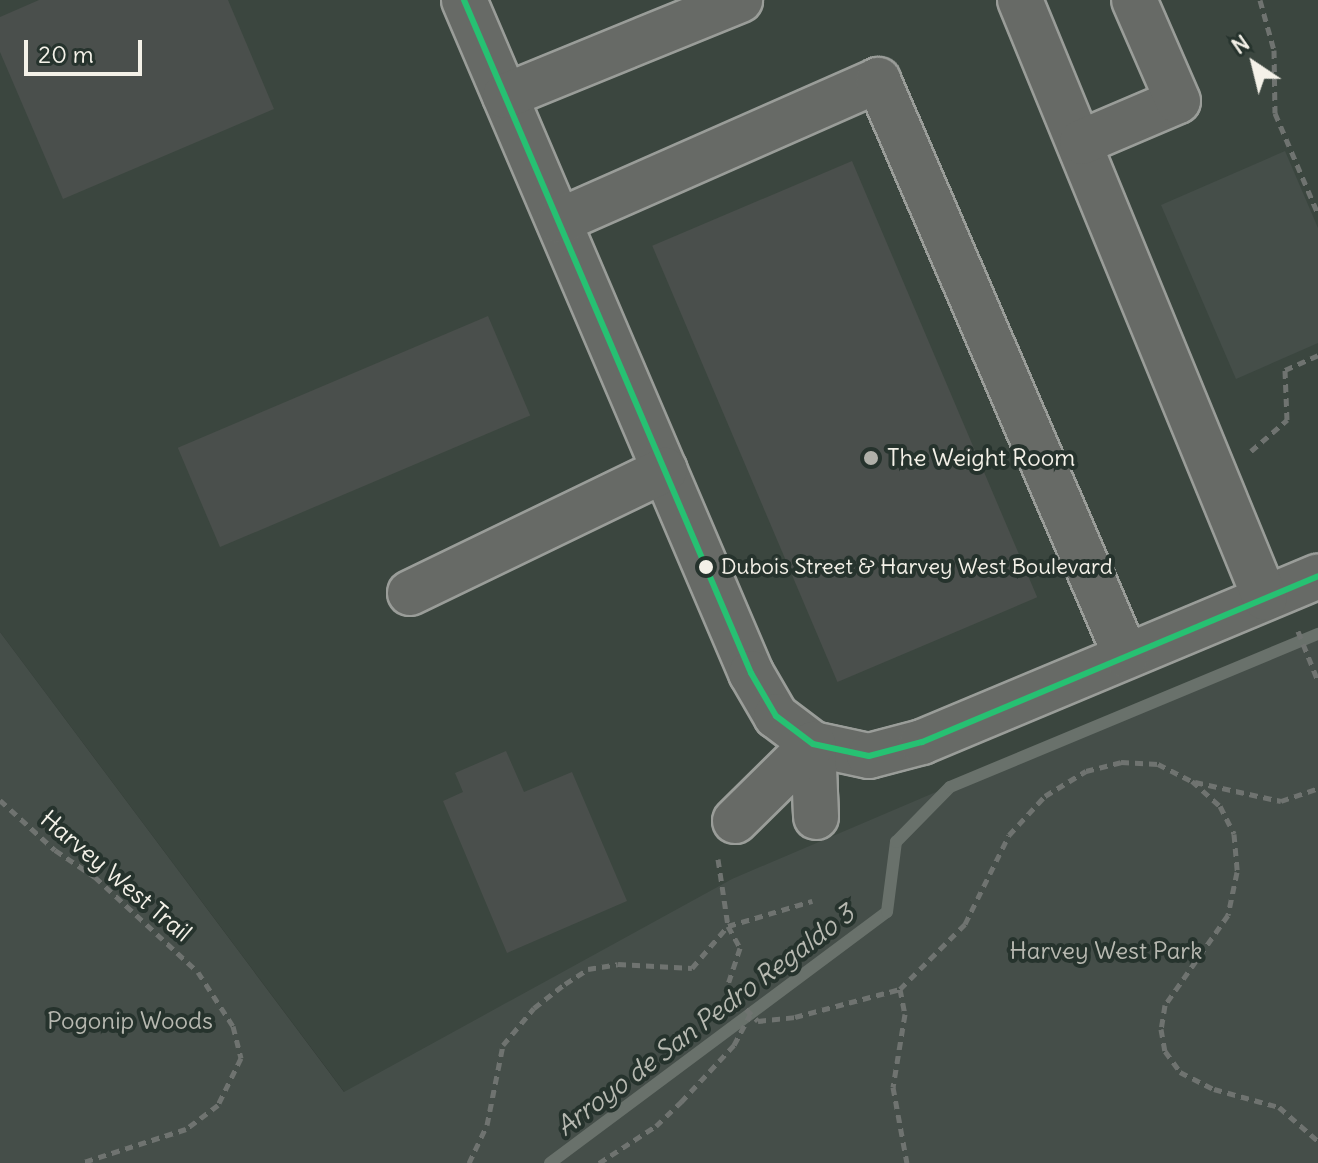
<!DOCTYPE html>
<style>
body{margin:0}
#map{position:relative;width:1318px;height:1163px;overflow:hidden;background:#313834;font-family:Delius,sans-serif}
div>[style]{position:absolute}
.built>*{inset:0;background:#3b463f}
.green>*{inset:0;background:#454e49}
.stream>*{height:12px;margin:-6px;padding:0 6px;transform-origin:6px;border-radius:6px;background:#69716b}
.building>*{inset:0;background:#4a4f4c;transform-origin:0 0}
.path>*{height:5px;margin-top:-2.5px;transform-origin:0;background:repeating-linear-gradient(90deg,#6f7370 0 8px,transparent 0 14px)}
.roads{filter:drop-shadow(2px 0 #9a9d99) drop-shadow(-2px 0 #9a9d99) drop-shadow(0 2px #9a9d99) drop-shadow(0 -2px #9a9d99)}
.minor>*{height:44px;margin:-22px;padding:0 22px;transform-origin:22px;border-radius:22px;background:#676a66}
.bus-1>*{height:6px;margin:-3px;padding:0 3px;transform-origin:3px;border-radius:3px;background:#26c172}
.dots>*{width:22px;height:22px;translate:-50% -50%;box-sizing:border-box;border:4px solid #26332d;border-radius:50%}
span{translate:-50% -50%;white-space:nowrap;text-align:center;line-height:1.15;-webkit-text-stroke:8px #26332d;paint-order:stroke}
.bus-label{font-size:22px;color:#f4f1e8}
.left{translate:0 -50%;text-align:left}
.poi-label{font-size:24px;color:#f4f1e8}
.street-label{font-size:24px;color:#f4f1e8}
.park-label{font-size:24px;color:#b8b9b1}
.water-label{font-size:26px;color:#b8bab2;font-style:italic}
.north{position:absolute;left:1214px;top:24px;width:80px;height:80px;-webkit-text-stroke:6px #26332d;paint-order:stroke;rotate:325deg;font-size:22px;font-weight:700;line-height:32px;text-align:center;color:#f4f1e8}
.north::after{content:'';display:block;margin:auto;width:28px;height:36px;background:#f4f1e8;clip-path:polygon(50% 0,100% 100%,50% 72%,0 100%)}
.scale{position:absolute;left:24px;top:40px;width:118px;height:36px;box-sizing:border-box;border:4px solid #f4f1e8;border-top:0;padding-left:10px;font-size:24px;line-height:28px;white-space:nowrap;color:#f4f1e8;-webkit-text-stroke:6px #26332d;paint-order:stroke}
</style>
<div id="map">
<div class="built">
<div style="clip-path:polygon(0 0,1318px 0,1318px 630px,345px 1093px,0 632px)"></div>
</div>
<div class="green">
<div style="clip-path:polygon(1285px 151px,1318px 228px,1318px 343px,1236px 379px,1161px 205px)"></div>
<div style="clip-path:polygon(1318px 629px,1318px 1163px,0 1163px,0 632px,344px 1092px,732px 879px)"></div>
</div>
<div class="stream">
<div style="left:550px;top:1163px;width:420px;rotate:-36.7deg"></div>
<div style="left:887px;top:912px;width:71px;rotate:-82.7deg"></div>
<div style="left:896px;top:842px;width:77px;rotate:-45.5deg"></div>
<div style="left:950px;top:787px;width:399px;rotate:-22.6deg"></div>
</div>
<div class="building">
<div style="clip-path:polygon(39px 0,228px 0,274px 109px,63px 199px,0 52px,0 17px)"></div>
<div style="left:852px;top:161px;width:474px;height:217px;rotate:67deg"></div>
<div style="left:488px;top:316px;width:108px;height:337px;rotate:67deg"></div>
<div style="clip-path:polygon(506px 751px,524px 792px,572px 772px,627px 901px,507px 953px,443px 801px,463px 792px,455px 773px)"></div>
</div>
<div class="path">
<div style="left:1260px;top:0;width:52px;rotate:74.4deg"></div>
<div style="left:1274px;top:50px;width:63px;rotate:89.1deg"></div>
<div style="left:1275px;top:113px;width:110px;rotate:66.9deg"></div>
<div style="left:1251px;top:451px;width:48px;rotate:-40.7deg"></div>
<div style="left:1287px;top:420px;width:50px;rotate:-92.3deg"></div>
<div style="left:1285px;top:370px;width:36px;rotate:-24deg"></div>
<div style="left:1298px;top:631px;width:54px;rotate:68.2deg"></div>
<div style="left:1195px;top:782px;width:88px;rotate:12.5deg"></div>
<div style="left:1281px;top:801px;width:39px;rotate:-19deg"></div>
<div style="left:0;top:800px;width:74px;rotate:42.3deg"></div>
<div style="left:55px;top:850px;width:48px;rotate:34deg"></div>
<div style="left:95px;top:877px;width:140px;rotate:42.7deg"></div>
<div style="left:198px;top:972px;width:64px;rotate:57.1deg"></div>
<div style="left:233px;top:1026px;width:33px;rotate:76deg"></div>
<div style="left:241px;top:1058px;width:52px;rotate:116.1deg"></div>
<div style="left:218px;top:1105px;width:40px;rotate:143deg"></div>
<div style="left:186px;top:1129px;width:110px;rotate:162.1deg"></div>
<div style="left:718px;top:859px;width:68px;rotate:81.5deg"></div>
<div style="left:728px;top:926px;width:25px;rotate:61deg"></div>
<div style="left:740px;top:948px;width:44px;rotate:108.4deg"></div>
<div style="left:726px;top:989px;width:45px;rotate:45deg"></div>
<div style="left:758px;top:1021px;width:37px;rotate:-6deg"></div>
<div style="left:795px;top:1017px;width:109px;rotate:-14.9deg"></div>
<div style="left:900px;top:989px;width:92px;rotate:-45deg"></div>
<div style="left:965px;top:924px;width:99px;rotate:-63.7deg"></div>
<div style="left:1009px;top:835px;width:53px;rotate:-47.3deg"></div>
<div style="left:1045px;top:796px;width:48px;rotate:-31.4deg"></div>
<div style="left:1086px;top:771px;width:36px;rotate:-14deg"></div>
<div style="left:1121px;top:762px;width:37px;rotate:3deg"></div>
<div style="left:1158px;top:764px;width:38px;rotate:27deg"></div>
<div style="left:1192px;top:781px;width:38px;rotate:42deg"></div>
<div style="left:1220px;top:806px;width:31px;rotate:63deg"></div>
<div style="left:1234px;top:834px;width:38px;rotate:85deg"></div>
<div style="left:1237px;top:872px;width:44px;rotate:101.8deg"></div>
<div style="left:1228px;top:915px;width:110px;rotate:125deg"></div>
<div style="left:1165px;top:1005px;width:24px;rotate:99deg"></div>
<div style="left:1161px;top:1029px;width:22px;rotate:80deg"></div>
<div style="left:1165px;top:1051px;width:26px;rotate:54deg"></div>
<div style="left:1180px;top:1072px;width:38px;rotate:27deg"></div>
<div style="left:1214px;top:1089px;width:67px;rotate:15.5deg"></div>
<div style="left:1279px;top:1107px;width:52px;rotate:41.1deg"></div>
<div style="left:900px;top:989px;width:25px;rotate:79deg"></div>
<div style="left:905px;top:1014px;width:74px;rotate:99.3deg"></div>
<div style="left:893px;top:1087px;width:77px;rotate:79.6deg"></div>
<div style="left:469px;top:1163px;width:42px;rotate:-64.7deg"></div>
<div style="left:487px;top:1125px;width:82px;rotate:-78.7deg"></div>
<div style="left:503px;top:1045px;width:48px;rotate:-50deg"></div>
<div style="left:534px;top:1008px;width:39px;rotate:-38deg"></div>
<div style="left:565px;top:984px;width:27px;rotate:-33deg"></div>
<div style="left:588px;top:969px;width:30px;rotate:-9deg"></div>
<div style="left:618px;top:964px;width:74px;rotate:3.1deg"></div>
<div style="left:692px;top:968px;width:55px;rotate:-49.4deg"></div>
<div style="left:728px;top:926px;width:88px;rotate:-16.6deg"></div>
<div style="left:599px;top:1163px;width:68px;rotate:-33deg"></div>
<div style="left:656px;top:1126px;width:35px;rotate:-44deg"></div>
<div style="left:681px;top:1102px;width:78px;rotate:-47.1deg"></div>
<div style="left:734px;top:1045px;width:34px;rotate:-62deg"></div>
</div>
<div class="roads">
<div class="minor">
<div style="left:464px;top:0;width:732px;rotate:66.9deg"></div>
<div style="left:751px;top:673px;width:50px;rotate:59.8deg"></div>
<div style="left:776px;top:716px;width:46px;rotate:37.1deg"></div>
<div style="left:813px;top:744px;width:57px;rotate:12.1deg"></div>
<div style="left:869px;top:756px;width:55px;rotate:-14.8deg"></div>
<div style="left:922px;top:742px;width:429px;rotate:-22.7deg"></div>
<div style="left:1020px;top:0;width:646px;rotate:67.72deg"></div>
<div style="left:505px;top:96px;width:254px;rotate:-22.2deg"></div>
<div style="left:1082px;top:142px;width:104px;rotate:-23.1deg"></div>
<div style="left:1178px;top:101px;width:110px;rotate:-113.5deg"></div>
<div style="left:559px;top:221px;width:349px;rotate:-23.8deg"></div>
<div style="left:878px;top:80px;width:627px;rotate:66.71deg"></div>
<div style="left:410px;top:593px;width:283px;rotate:-25.8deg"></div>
<div style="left:813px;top:744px;width:73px;rotate:87.6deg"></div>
<div style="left:735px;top:821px;width:110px;rotate:-44.6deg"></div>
</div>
</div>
<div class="bus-1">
<div style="left:464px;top:0;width:732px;rotate:66.9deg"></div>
<div style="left:751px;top:673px;width:50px;rotate:59.8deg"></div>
<div style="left:776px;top:716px;width:46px;rotate:37.1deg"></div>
<div style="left:813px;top:744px;width:57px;rotate:12.1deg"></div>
<div style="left:869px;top:756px;width:55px;rotate:-14.8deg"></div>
<div style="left:922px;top:742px;width:429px;rotate:-22.7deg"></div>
</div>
<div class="dots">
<div style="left:871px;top:458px;background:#b0b0a9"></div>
<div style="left:706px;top:567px;background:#f4f1e8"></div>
</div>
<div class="bus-label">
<span class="left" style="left:721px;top:567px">Dubois Street &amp; Harvey West Boulevard</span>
</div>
<div class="poi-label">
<span class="left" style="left:887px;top:458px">The Weight Room</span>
</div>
<div class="street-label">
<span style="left:116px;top:876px;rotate:40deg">Harvey West Trail</span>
</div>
<div class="park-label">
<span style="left:1106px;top:951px">Harvey West Park</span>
<span style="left:130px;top:1021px">Pogonip Woods</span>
</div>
<div class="water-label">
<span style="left:705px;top:1020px;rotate:-37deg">Arroyo de San Pedro Regaldo 3</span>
</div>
<div class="north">N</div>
<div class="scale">20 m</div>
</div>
